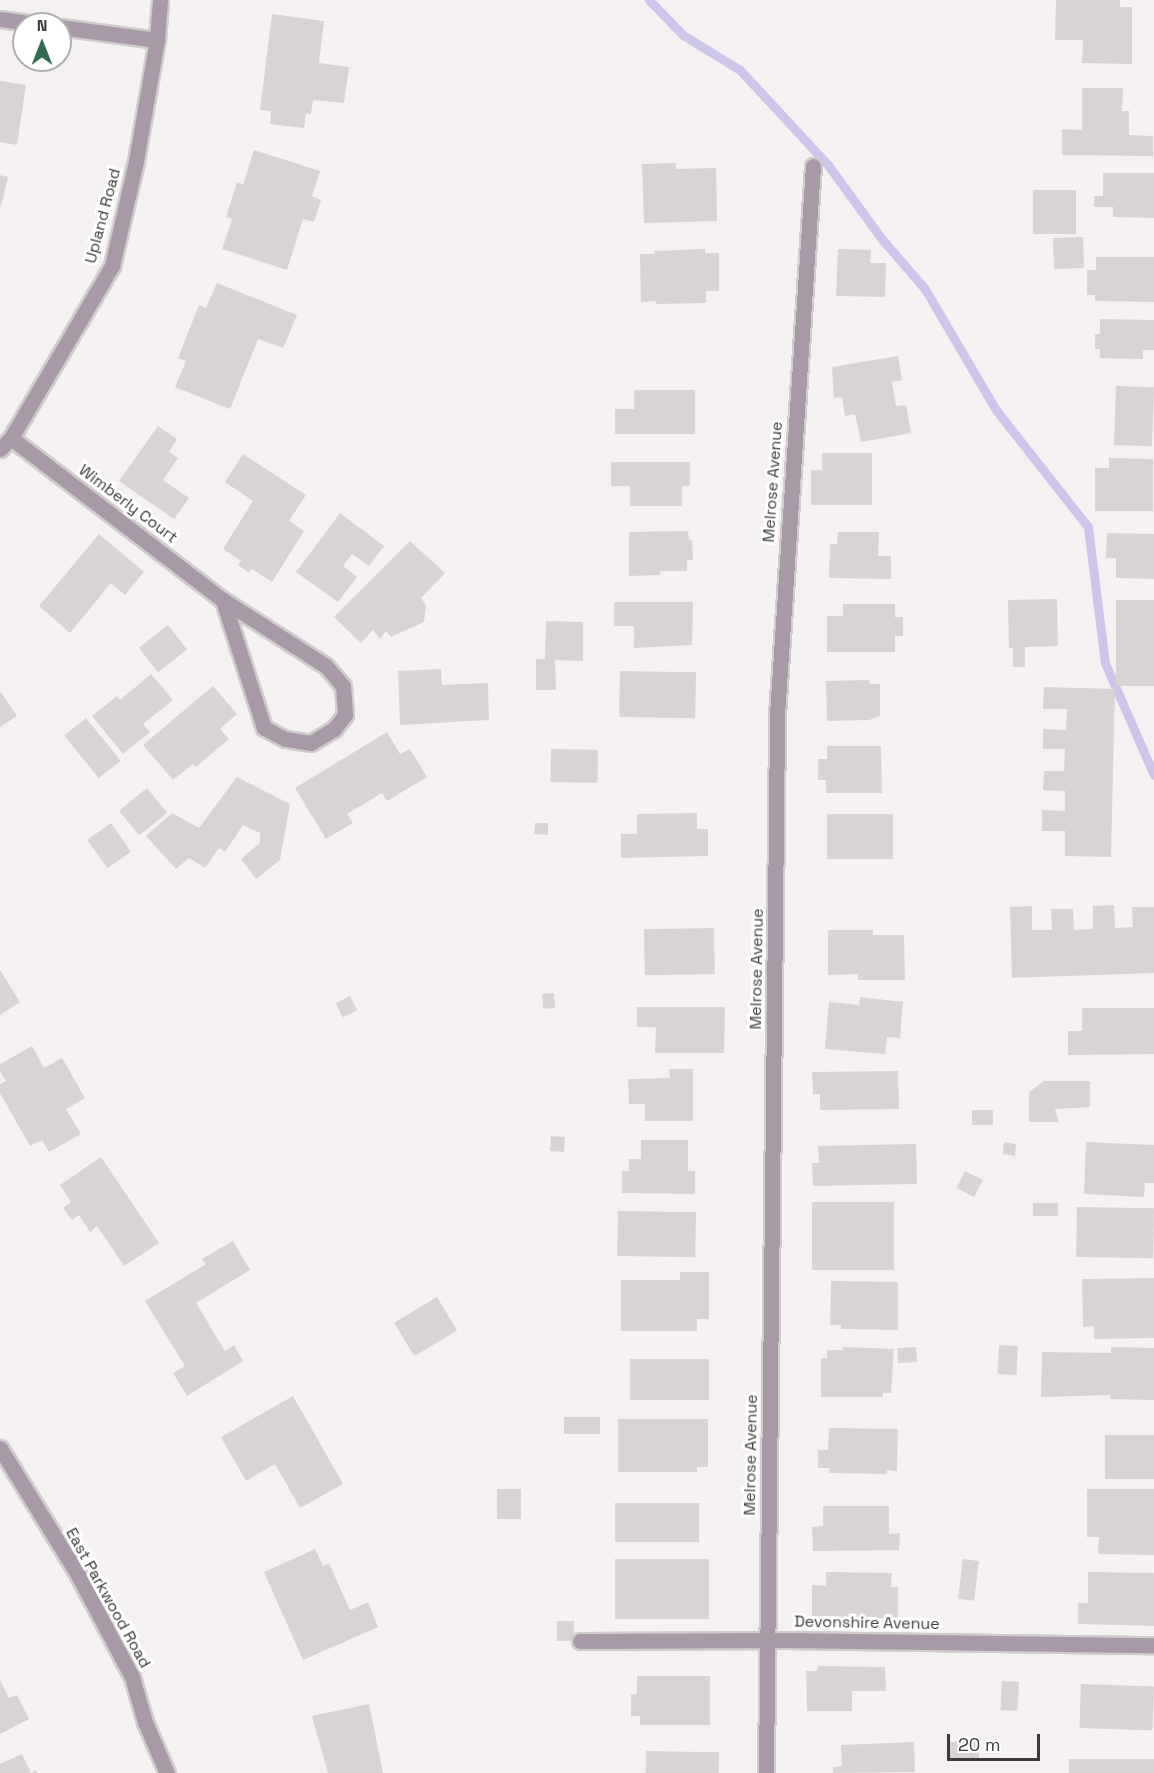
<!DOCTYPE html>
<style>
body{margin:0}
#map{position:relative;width:1154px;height:1773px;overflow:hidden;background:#f5f1f2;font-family:"Space Grotesk",sans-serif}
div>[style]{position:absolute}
.stream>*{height:9px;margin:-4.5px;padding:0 4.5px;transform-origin:4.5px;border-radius:4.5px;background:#cec6ea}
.building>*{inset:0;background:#d8d4d3;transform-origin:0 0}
.roads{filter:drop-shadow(2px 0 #d0cccd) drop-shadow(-2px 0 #d0cccd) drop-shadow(0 2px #d0cccd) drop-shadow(0 -2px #d0cccd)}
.minor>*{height:15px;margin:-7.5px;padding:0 7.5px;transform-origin:7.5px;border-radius:7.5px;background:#a79aa6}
span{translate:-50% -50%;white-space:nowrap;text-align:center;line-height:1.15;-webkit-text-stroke:6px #fff;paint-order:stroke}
.street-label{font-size:16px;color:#3b3a3a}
.north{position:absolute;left:12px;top:12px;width:60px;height:60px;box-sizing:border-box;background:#fff;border:2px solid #b1b0b0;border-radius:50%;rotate:0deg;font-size:16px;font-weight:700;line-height:24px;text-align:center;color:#3b3a3a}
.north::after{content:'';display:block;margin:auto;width:21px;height:27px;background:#336b53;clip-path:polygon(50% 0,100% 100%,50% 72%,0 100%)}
.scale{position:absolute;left:947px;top:1734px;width:93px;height:27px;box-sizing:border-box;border:3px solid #3b3a3a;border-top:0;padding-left:8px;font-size:18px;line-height:21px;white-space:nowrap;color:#3b3a3a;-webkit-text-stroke:4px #fff;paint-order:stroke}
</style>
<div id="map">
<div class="stream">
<div style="left:649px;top:0;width:49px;rotate:45.8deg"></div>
<div style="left:683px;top:35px;width:67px;rotate:31.6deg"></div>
<div style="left:740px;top:70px;width:129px;rotate:47.2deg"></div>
<div style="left:828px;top:165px;width:90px;rotate:54deg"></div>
<div style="left:881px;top:238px;width:67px;rotate:49.2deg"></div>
<div style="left:925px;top:289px;width:140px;rotate:59.6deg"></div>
<div style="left:996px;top:410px;width:149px;rotate:51.8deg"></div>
<div style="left:1088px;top:527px;width:137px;rotate:82.9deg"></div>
<div style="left:1105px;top:663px;width:122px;rotate:66.4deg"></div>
</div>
<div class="building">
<div style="clip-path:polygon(1056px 0,1120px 0,1120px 7px,1132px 7px,1132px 64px,1082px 63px,1083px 40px,1055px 40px)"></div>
<div style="clip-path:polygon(272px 14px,324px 21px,319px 63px,349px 67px,344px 103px,313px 100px,311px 114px,306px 114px,304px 128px,270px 124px,271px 111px,260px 110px)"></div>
<div style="clip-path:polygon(0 81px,26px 85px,17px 145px,0 142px)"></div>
<div style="clip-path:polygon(1082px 88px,1123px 88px,1122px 111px,1129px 111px,1129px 135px,1153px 136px,1153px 156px,1062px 155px,1062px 129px,1082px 130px)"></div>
<div style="clip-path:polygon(254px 150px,320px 171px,312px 196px,321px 200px,314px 222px,303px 219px,287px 270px,222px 249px,232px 219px,226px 217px,237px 182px,243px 185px)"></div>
<div style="clip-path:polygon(676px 163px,676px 169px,716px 168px,717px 221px,644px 223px,642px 164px)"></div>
<div style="clip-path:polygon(1103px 173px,1154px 173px,1154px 218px,1113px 217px,1113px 207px,1094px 207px,1094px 196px,1103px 196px)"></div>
<div style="clip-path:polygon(0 175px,8px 177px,1px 207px,0 207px)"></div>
<div style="left:1033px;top:190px;width:43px;height:44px"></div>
<div style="left:1083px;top:237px;width:31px;height:30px;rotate:88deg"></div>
<div style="clip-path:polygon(705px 249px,705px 253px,719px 253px,719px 291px,706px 291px,706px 303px,656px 304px,656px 301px,641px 302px,640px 254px,655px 254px,654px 251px)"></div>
<div style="clip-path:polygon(838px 249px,871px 250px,870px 263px,886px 263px,885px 297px,836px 296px)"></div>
<div style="clip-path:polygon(1096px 257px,1154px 257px,1154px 302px,1095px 301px,1095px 295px,1087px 295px,1087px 270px,1096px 270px)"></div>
<div style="clip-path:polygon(217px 283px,297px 315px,283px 348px,258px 339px,230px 409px,175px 387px,186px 361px,178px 358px,199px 305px,206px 308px)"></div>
<div style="clip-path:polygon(1100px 319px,1154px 320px,1154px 350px,1143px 350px,1143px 359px,1100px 358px,1100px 349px,1095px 349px,1095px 334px,1100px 334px)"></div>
<div style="clip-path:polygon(898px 356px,902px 380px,892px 382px,896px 406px,906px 405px,911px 433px,861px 442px,855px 414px,845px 416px,842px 397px,834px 398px,832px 367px)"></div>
<div style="left:1116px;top:386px;width:38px;height:59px;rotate:2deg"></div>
<div style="clip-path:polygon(634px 390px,695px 390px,695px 434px,615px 434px,615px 409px,634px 409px)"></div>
<div style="clip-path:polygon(158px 426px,177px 439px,169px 452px,178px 458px,163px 480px,189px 498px,174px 519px,119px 481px)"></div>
<div style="clip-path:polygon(822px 453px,872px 453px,872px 505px,811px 505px,811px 470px,822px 470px)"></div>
<div style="clip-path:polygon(243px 454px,306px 495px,289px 521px,304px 531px,272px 582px,252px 569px,249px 573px,238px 565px,241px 561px,223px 549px,253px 501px,225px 482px)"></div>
<div style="clip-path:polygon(1109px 458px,1153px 459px,1153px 511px,1095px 511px,1095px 468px,1109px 468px)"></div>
<div style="clip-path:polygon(611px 462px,690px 462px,690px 486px,682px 486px,682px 506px,630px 506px,630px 486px,611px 486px)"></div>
<div style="clip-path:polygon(340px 513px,384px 546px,369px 566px,352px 554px,343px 566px,357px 577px,338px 602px,296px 572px)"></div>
<div style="clip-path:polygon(688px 531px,689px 540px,692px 540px,693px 560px,687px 560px,687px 571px,660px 571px,660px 575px,629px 576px,629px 532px)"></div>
<div style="clip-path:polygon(838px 532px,879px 532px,878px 556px,891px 556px,891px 579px,829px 578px,830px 544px,837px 544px)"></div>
<div style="clip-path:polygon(1107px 533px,1154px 534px,1154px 579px,1116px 578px,1116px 558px,1106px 558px)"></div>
<div style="clip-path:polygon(99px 534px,144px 572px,125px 595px,111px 583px,70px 633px,39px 606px)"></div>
<div style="clip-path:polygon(410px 541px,445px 573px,421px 598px,426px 605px,424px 622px,391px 637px,386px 631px,380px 639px,373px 630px,361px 643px,334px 617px)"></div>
<div style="clip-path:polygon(1057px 599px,1058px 646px,1025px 647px,1025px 667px,1013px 667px,1013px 648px,1009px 648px,1008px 600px)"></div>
<div style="left:1116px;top:600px;width:38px;height:86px"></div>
<div style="clip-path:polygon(614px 602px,693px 602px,692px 645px,634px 648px,634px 626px,614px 626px)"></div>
<div style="clip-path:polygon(843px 604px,895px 604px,895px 617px,903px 617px,903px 636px,895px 636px,895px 652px,827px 652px,827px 616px,843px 616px)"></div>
<div style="clip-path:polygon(546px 621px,583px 622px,583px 661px,555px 660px,556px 690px,536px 690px,536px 659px,545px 659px)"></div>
<div style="left:168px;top:625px;width:31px;height:37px;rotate:52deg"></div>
<div style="clip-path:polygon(441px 669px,442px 685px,488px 683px,489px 720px,400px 725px,398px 671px)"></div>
<div style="left:620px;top:671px;width:76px;height:46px;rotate:1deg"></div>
<div style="clip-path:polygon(151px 674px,173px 700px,143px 724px,150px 732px,123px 754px,92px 716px,117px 696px,120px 700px)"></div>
<div style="clip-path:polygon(869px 680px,870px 684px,880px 684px,880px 716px,869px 720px,827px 721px,826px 681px)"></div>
<div style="clip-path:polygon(213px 686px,237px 714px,220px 729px,229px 739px,196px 767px,193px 764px,173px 780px,143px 745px)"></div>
<div style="clip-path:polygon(1044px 687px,1115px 689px,1111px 857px,1065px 856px,1065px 831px,1042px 831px,1042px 810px,1065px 811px,1065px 791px,1043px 790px,1044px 771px,1064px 771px,1065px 749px,1043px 749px,1043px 729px,1066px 730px,1067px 709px,1043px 709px)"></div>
<div style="clip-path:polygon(0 691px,17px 716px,0 727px)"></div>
<div style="left:86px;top:718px;width:55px;height:28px;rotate:51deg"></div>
<div style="clip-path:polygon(387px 732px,400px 754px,410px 749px,427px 777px,387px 801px,382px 793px,347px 814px,353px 823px,326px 839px,295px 788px)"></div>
<div style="clip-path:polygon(827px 746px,881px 746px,882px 793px,826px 793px,826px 780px,818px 780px,818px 759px,827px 759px)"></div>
<div style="left:551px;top:749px;width:47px;height:33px;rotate:1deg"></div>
<div style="clip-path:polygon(237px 777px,290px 804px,280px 860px,256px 879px,241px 859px,260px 843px,260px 833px,243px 825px,225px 852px,219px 848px,205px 868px,189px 858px,176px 869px,146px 836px,172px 813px,199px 828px)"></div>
<div style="left:147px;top:788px;width:32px;height:36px;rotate:51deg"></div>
<div style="clip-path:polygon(697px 813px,697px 829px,708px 829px,708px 856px,621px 858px,621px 834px,637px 834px,637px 814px)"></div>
<div style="left:827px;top:814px;width:66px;height:45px"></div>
<div style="left:111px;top:823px;width:35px;height:29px;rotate:55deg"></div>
<div style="clip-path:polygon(535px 823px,548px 823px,548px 835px,534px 834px)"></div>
<div style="clip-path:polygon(1114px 905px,1115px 928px,1133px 927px,1132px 907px,1154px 907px,1154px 973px,1012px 978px,1010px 907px,1032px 906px,1032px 930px,1052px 930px,1051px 909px,1073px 909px,1074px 930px,1093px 929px,1093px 906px)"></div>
<div style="left:714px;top:928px;width:46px;height:70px;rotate:89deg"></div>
<div style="clip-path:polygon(828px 930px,873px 930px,873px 935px,904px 935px,905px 980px,858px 980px,858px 974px,828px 975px)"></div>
<div style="clip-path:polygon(0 970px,20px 1002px,0 1015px)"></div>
<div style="left:554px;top:993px;width:15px;height:12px;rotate:86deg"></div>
<div style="left:350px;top:996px;width:16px;height:16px;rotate:63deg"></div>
<div style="clip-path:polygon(860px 997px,903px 1002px,900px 1038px,887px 1037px,885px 1054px,825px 1049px,829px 1002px,859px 1005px)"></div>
<div style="clip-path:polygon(637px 1007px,725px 1007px,724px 1053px,655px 1053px,656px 1027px,637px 1027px)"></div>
<div style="clip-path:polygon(1082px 1008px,1154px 1008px,1154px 1054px,1068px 1055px,1068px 1031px,1082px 1031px)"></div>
<div style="clip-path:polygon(32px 1046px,44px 1068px,62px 1058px,85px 1098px,66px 1109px,81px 1134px,49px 1152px,42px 1140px,30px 1146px,0 1093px,0 1084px,6px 1081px,0 1071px,0 1064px)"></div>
<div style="clip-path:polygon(669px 1069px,693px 1069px,693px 1121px,645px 1121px,645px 1104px,629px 1104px,628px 1079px,670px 1078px)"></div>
<div style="clip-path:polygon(898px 1071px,899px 1109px,820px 1110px,820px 1094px,813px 1094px,812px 1072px)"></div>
<div style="clip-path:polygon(1044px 1081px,1090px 1081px,1090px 1107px,1055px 1109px,1059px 1122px,1029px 1122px,1029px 1092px)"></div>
<div style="left:972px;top:1110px;width:21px;height:15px"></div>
<div style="left:551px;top:1136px;width:14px;height:15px;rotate:4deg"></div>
<div style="clip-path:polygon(641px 1140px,688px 1140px,688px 1171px,695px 1171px,695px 1194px,622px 1193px,622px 1171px,629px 1171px,629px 1159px,641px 1159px)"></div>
<div style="clip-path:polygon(1004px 1142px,1016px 1144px,1015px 1156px,1003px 1154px)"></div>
<div style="clip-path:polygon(1086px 1142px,1154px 1145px,1154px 1183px,1145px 1183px,1144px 1197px,1084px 1194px)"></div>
<div style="clip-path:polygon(916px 1144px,917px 1184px,813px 1186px,812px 1163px,819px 1163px,818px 1146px)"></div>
<div style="clip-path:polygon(101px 1157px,159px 1243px,124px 1266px,97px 1226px,90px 1232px,79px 1215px,72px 1220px,63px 1208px,71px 1202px,60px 1185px)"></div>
<div style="left:965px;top:1171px;width:20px;height:19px;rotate:27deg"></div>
<div style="left:812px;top:1202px;width:82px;height:68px"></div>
<div style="left:1033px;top:1203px;width:25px;height:13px"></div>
<div style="left:1077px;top:1207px;width:77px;height:50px;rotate:1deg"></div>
<div style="left:618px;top:1211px;width:78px;height:45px;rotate:1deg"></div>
<div style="clip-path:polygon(233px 1241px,250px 1270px,196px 1303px,225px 1351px,234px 1345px,243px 1361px,187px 1396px,173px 1373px,185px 1366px,145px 1301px,206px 1264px,202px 1259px)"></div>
<div style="clip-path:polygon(680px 1272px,709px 1272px,709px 1319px,697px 1319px,697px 1331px,621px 1331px,621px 1280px,680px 1280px)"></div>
<div style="clip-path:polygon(1154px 1278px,1154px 1338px,1094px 1339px,1094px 1326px,1083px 1327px,1082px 1279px)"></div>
<div style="clip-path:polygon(831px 1281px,898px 1282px,898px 1330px,841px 1329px,841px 1325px,830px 1325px)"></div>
<div style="left:437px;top:1297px;width:39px;height:50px;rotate:59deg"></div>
<div style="left:999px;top:1345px;width:19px;height:29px;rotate:3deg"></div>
<div style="clip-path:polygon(843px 1347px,894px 1349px,891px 1393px,883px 1393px,883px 1397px,821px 1397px,821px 1358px,827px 1358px,827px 1350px,843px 1350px)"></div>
<div style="left:916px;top:1347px;width:15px;height:19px;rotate:86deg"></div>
<div style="clip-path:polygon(1111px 1347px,1154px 1348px,1154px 1400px,1110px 1399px,1111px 1395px,1041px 1397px,1042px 1352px,1111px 1353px)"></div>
<div style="left:709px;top:1359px;width:41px;height:79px;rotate:90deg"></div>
<div style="clip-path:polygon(293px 1396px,343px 1484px,300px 1508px,275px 1464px,246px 1481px,221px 1437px)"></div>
<div style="left:564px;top:1417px;width:36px;height:17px"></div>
<div style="clip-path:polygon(618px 1419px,708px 1419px,708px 1467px,697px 1467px,697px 1472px,618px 1472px)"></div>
<div style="clip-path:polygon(829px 1428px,898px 1429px,897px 1471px,887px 1470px,887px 1474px,829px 1473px,830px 1468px,818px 1468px,818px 1450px,828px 1450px)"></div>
<div style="left:1105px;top:1435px;width:49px;height:44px"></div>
<div style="left:497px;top:1489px;width:24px;height:30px"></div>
<div style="clip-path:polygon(1087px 1489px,1154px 1489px,1154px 1555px,1098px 1554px,1099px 1537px,1087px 1537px)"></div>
<div style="left:615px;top:1503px;width:84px;height:39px"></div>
<div style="clip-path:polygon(823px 1506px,889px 1506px,889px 1534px,900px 1533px,899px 1550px,813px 1551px,812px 1527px,823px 1526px)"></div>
<div style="clip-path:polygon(315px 1549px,323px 1566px,329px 1563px,350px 1610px,368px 1602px,378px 1627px,303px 1660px,264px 1572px)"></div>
<div style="left:615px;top:1559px;width:94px;height:60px"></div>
<div style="left:963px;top:1559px;width:16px;height:40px;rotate:7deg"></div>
<div style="clip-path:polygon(826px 1572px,892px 1573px,891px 1587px,898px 1587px,898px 1618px,812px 1617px,812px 1585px,826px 1586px)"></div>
<div style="clip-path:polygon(1088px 1572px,1154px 1573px,1154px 1626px,1078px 1624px,1078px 1603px,1088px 1603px)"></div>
<div style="left:557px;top:1621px;width:17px;height:20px"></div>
<div style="clip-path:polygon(818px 1666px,885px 1667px,886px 1691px,852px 1691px,852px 1711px,807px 1711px,806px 1671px,817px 1671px)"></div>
<div style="clip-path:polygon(637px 1676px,710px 1676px,710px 1725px,640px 1725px,640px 1716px,631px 1716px,631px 1694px,637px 1694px)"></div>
<div style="clip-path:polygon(0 1680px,9px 1698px,17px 1695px,29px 1719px,0 1734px)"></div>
<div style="left:1002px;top:1681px;width:17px;height:29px;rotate:3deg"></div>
<div style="left:1081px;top:1684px;width:73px;height:44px;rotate:2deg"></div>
<div style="clip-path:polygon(369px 1704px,383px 1773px,328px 1773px,312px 1716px)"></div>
<div style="clip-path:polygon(914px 1742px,915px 1772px,833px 1773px,833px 1767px,842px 1766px,841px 1745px)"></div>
<div style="left:979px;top:1742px;width:18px;height:30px;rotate:90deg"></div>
<div style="left:646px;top:1751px;width:73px;height:22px;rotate:1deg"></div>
<div style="clip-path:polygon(22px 1754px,31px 1773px,36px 1770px,37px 1773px,0 1773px,0 1764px)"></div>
<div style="left:1069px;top:1759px;width:85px;height:14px"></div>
</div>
<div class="roads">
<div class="minor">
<div style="left:0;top:19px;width:36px;rotate:8deg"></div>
<div style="left:60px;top:27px;width:98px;rotate:7.6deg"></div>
<div style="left:11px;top:438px;width:267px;rotate:37.4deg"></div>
<div style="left:223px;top:600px;width:122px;rotate:32.7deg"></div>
<div style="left:326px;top:666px;width:26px;rotate:50deg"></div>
<div style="left:343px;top:686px;width:29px;rotate:86deg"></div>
<div style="left:345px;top:715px;width:18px;rotate:128deg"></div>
<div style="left:334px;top:729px;width:27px;rotate:149deg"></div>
<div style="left:311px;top:743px;width:26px;rotate:-171deg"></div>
<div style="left:285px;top:739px;width:24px;rotate:-152deg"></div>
<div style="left:264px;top:728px;width:134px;rotate:-107.8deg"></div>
<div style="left:0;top:449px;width:16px;rotate:-45deg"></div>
<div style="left:11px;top:438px;width:199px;rotate:-59.6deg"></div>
<div style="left:112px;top:266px;width:108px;rotate:-77.1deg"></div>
<div style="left:136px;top:161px;width:123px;rotate:-80.2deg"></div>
<div style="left:157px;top:40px;width:40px;rotate:-85.7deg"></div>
<div style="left:0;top:1448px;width:149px;rotate:58.4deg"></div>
<div style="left:78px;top:1575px;width:115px;rotate:62.1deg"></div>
<div style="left:132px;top:1677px;width:47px;rotate:73.9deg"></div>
<div style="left:145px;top:1722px;width:56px;rotate:66.7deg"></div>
<div style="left:580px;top:1641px;width:206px;rotate:-0.3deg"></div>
<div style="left:786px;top:1640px;width:368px;rotate:0.8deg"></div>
<div style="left:766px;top:1773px;width:1058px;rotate:-89.4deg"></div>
<div style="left:777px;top:715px;width:550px;rotate:-86.25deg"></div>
</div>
</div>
<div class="street-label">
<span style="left:103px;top:216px;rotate:-75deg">Upland Road</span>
<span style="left:773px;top:482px;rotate:-86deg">Melrose Avenue</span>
<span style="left:128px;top:504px;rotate:37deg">Wimberly Court</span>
<span style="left:757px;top:969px;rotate:-89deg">Melrose Avenue</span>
<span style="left:751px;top:1455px;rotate:-89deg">Melrose Avenue</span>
<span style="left:108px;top:1598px;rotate:61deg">East Parkwood Road</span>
<span style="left:867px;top:1623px;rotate:1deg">Devonshire Avenue</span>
</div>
<div class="north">N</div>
<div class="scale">20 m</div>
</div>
